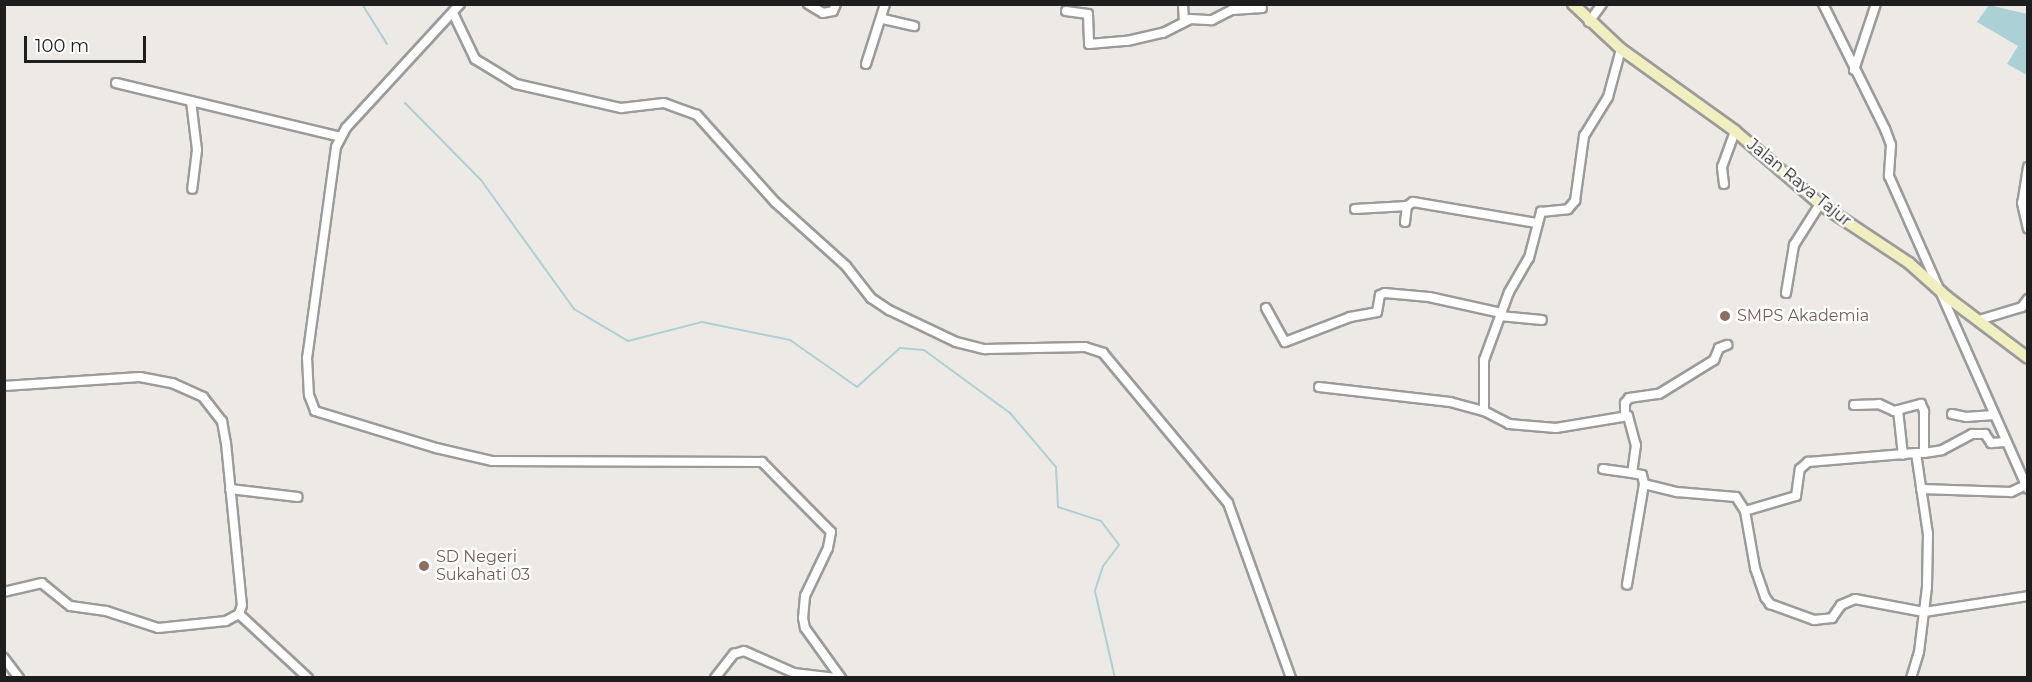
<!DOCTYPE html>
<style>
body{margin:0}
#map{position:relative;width:2032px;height:682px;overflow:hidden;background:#edeae5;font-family:Montserrat,sans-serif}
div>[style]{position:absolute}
.water>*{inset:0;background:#abd0d6}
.stream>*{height:2px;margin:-1px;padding:0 1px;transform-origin:1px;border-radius:1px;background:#abd0d6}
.roads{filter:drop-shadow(2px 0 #9b9b9b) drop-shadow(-2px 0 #9b9b9b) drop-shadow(0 2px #9b9b9b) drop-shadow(0 -2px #9b9b9b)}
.minor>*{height:8px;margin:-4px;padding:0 4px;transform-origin:4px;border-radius:4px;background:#fff}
.secondary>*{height:10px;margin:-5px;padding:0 5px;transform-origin:5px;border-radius:5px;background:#f1eebf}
.dots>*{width:16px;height:16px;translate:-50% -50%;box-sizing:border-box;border:3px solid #fff;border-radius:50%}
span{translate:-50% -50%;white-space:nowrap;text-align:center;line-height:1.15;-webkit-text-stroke:4.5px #fff;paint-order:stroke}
.street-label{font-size:16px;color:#1e1e1e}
.education-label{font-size:16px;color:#785e54}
.left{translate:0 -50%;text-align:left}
.frame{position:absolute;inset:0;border:6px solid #1e1e1e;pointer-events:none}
.scale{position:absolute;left:24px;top:36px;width:122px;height:27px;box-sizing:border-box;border:3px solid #1e1e1e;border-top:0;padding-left:8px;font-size:18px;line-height:21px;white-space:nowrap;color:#1e1e1e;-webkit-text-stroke:4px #fff;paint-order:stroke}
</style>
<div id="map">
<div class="water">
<div style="clip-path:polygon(1989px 5px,2027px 14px,2027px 75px,2007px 64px,2018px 46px,1977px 22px)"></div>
</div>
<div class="stream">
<div style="left:362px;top:4px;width:47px;rotate:58deg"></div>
<div style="left:405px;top:103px;width:108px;rotate:45.4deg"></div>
<div style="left:481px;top:180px;width:159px;rotate:54.2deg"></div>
<div style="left:574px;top:309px;width:63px;rotate:30.7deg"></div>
<div style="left:628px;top:341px;width:76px;rotate:-14.4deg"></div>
<div style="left:702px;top:322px;width:90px;rotate:11.6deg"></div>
<div style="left:790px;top:340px;width:82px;rotate:35deg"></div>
<div style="left:857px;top:387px;width:58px;rotate:-42.2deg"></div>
<div style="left:900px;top:348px;width:24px;rotate:5deg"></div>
<div style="left:924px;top:350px;width:107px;rotate:36.2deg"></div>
<div style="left:1010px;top:413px;width:71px;rotate:49.6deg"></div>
<div style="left:1056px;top:467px;width:40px;rotate:87.1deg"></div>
<div style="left:1058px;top:507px;width:45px;rotate:18deg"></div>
<div style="left:1101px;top:521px;width:30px;rotate:53deg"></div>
<div style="left:1119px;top:545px;width:26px;rotate:127deg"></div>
<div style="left:1103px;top:566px;width:26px;rotate:108deg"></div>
<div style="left:1095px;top:591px;width:89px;rotate:77.1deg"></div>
</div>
<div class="roads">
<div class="minor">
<div style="left:460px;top:4px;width:168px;rotate:132.6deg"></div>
<div style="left:346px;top:128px;width:21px;rotate:118deg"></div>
<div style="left:336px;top:147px;width:213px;rotate:97.8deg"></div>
<div style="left:307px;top:358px;width:37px;rotate:87deg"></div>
<div style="left:309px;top:395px;width:17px;rotate:69deg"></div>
<div style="left:315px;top:411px;width:127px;rotate:17deg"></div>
<div style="left:436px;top:448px;width:57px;rotate:13.1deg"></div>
<div style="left:492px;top:461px;width:270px;rotate:0.2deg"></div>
<div style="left:762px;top:462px;width:98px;rotate:45.4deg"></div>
<div style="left:831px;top:532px;width:16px;rotate:101deg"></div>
<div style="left:828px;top:548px;width:53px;rotate:115.6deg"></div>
<div style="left:805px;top:596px;width:22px;rotate:95deg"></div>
<div style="left:803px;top:618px;width:10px;rotate:79deg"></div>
<div style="left:805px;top:628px;width:62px;rotate:54.2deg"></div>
<div style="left:808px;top:4px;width:17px;rotate:31deg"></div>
<div style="left:823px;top:13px;width:10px;rotate:-11deg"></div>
<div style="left:833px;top:11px;width:8px;rotate:-67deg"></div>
<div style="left:1183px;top:4px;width:18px;rotate:87deg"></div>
<div style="left:1823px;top:4px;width:140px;rotate:63.6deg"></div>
<div style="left:1885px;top:129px;width:17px;rotate:69deg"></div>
<div style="left:1891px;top:145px;width:31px;rotate:94deg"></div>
<div style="left:1889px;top:176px;width:342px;rotate:66.1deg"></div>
<div style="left:1066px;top:11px;width:22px;rotate:8deg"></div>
<div style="left:1088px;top:14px;width:30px;rotate:88deg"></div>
<div style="left:1089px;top:44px;width:38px;rotate:-5deg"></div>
<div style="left:1127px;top:41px;width:37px;rotate:-13deg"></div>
<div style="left:1163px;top:33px;width:30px;rotate:-27deg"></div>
<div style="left:1190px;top:19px;width:22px;rotate:3deg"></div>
<div style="left:1212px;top:20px;width:22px;rotate:-27deg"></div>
<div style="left:1232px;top:10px;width:30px;rotate:-4deg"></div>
<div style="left:453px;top:13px;width:51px;rotate:64.4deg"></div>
<div style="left:475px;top:59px;width:48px;rotate:31.4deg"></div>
<div style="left:516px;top:84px;width:108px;rotate:12.9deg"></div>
<div style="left:621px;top:108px;width:43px;rotate:-6.6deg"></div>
<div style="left:664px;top:103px;width:35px;rotate:20deg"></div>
<div style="left:697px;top:115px;width:117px;rotate:48.1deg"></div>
<div style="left:775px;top:202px;width:96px;rotate:42deg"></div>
<div style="left:846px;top:266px;width:41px;rotate:52deg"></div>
<div style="left:871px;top:298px;width:22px;rotate:34deg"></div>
<div style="left:889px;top:310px;width:74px;rotate:25.5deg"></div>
<div style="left:956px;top:342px;width:30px;rotate:14deg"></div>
<div style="left:985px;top:349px;width:100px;rotate:-1.1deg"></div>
<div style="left:1085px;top:347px;width:19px;rotate:18deg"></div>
<div style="left:1103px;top:353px;width:195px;rotate:50.2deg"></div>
<div style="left:1228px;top:503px;width:186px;rotate:70.2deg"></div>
<div style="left:883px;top:19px;width:32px;rotate:13deg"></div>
<div style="left:1589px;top:22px;width:22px;rotate:-54deg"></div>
<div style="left:866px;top:64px;width:63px;rotate:-72.4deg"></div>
<div style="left:1854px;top:70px;width:70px;rotate:-71.6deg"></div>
<div style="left:116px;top:83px;width:231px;rotate:13.5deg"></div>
<div style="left:191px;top:101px;width:49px;rotate:83deg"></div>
<div style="left:197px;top:150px;width:39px;rotate:97deg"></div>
<div style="left:2028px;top:167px;width:36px;rotate:99deg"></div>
<div style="left:2022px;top:203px;width:26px;rotate:77deg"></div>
<div style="left:1724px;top:184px;width:17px;rotate:-97deg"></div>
<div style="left:1722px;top:167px;width:38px;rotate:-70deg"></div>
<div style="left:1355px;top:209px;width:52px;rotate:-3.3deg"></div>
<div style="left:1405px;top:222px;width:16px;rotate:-83deg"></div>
<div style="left:1407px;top:206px;width:7px;rotate:-34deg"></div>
<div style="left:1413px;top:202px;width:125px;rotate:9.7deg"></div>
<div style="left:1786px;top:293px;width:49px;rotate:-80.5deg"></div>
<div style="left:1794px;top:245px;width:49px;rotate:-57.6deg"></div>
<div style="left:1266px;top:308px;width:39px;rotate:61deg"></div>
<div style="left:1285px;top:342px;width:70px;rotate:-21deg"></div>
<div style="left:1350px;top:317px;width:27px;rotate:-10deg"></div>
<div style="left:1377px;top:312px;width:17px;rotate:-80deg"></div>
<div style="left:1380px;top:295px;width:5px;rotate:-22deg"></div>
<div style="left:1385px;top:293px;width:44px;rotate:5.2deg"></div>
<div style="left:1429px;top:297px;width:74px;rotate:12.5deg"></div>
<div style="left:1500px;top:316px;width:42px;rotate:5.4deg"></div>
<div style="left:1979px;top:320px;width:45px;rotate:-16.8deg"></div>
<div style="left:2022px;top:307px;width:10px;rotate:-53deg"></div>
<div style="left:4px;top:386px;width:136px;rotate:-3.8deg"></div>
<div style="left:140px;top:377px;width:33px;rotate:11deg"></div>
<div style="left:172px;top:383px;width:34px;rotate:24deg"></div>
<div style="left:203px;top:397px;width:31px;rotate:52deg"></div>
<div style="left:222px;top:421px;width:22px;rotate:80deg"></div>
<div style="left:226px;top:443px;width:163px;rotate:84.4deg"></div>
<div style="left:242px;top:605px;width:9px;rotate:108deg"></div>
<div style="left:239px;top:614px;width:15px;rotate:152deg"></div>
<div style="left:226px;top:621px;width:68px;rotate:174.1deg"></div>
<div style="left:158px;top:628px;width:55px;rotate:-161.9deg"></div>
<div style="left:106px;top:611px;width:36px;rotate:-172deg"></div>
<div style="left:70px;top:606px;width:36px;rotate:-141deg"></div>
<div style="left:42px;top:583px;width:39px;rotate:167deg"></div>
<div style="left:1319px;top:387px;width:132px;rotate:6.5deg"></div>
<div style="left:1450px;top:402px;width:35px;rotate:15deg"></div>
<div style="left:1484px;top:411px;width:28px;rotate:27deg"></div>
<div style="left:1509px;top:424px;width:47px;rotate:4.9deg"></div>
<div style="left:1556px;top:428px;width:73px;rotate:-9.5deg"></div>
<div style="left:1628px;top:416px;width:30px;rotate:75deg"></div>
<div style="left:1636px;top:445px;width:28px;rotate:98deg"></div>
<div style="left:1632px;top:473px;width:10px;rotate:11deg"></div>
<div style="left:1642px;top:475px;width:9px;rotate:77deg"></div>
<div style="left:1644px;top:484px;width:102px;rotate:99.6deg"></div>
<div style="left:1854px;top:405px;width:25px;rotate:-2deg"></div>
<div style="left:1879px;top:404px;width:17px;rotate:25deg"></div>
<div style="left:1894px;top:411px;width:28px;rotate:-15deg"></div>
<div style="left:1921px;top:404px;width:8px;rotate:67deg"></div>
<div style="left:1924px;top:411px;width:42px;rotate:90deg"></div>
<div style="left:1924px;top:453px;width:8px;rotate:180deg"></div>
<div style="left:1916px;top:453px;width:82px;rotate:81.6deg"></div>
<div style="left:1928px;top:534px;width:53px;rotate:91.1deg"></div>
<div style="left:1927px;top:587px;width:65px;rotate:97deg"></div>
<div style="left:1919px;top:652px;width:27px;rotate:107deg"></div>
<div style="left:1898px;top:410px;width:45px;rotate:83.7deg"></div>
<div style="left:1484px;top:411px;width:51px;rotate:-90deg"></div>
<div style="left:1484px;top:360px;width:72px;rotate:-69.8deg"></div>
<div style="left:1509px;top:292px;width:39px;rotate:-60deg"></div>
<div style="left:1529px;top:258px;width:48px;rotate:-75.4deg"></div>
<div style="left:1541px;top:212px;width:27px;rotate:-6deg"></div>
<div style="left:1568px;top:209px;width:11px;rotate:-49deg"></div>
<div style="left:1575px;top:201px;width:66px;rotate:-82.1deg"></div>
<div style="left:1584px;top:136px;width:46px;rotate:-58.4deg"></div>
<div style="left:1608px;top:97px;width:50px;rotate:-74.8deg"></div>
<div style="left:1952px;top:414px;width:14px;rotate:12deg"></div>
<div style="left:1966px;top:417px;width:28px;rotate:-4deg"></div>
<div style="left:1625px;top:415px;width:12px;rotate:-90deg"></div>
<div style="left:1625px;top:403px;width:6px;rotate:-51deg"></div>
<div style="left:1629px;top:398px;width:30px;rotate:-8deg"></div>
<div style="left:1659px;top:394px;width:65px;rotate:-31.7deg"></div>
<div style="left:1714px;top:360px;width:13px;rotate:-67deg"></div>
<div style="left:1719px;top:348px;width:9px;rotate:-21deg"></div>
<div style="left:1924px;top:453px;width:18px;rotate:-9deg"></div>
<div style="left:1942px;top:450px;width:34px;rotate:-28deg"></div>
<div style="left:1972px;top:434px;width:13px"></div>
<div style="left:1985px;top:434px;width:11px;rotate:56deg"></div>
<div style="left:1991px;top:443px;width:15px;rotate:-4deg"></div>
<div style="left:1603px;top:469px;width:29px;rotate:8deg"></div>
<div style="left:1644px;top:484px;width:34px;rotate:14deg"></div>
<div style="left:1677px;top:492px;width:59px;rotate:4.8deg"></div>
<div style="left:1736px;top:497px;width:17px;rotate:57deg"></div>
<div style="left:1745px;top:511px;width:53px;rotate:-16.4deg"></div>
<div style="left:1796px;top:496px;width:27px;rotate:-82deg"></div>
<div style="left:1800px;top:469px;width:11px;rotate:-41deg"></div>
<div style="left:1808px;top:462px;width:108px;rotate:-4.8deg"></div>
<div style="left:230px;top:489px;width:68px;rotate:6.7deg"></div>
<div style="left:1921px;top:489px;width:90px;rotate:1.9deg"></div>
<div style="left:2011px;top:492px;width:17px;rotate:-25deg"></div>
<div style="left:1745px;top:511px;width:58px;rotate:80deg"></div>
<div style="left:1755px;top:568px;width:31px;rotate:71deg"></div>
<div style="left:1765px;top:597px;width:9px;rotate:54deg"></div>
<div style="left:1770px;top:604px;width:47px;rotate:20deg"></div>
<div style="left:1814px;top:620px;width:18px;rotate:-6deg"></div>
<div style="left:1832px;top:618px;width:16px;rotate:-55deg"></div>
<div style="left:1841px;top:605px;width:15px;rotate:-23deg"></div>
<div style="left:1855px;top:599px;width:70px;rotate:10.7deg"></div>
<div style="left:1924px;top:612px;width:105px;rotate:-8.7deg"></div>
<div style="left:239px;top:614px;width:94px;rotate:42.8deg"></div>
<div style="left:4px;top:658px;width:25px;rotate:53deg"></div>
<div style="left:715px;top:678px;width:31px;rotate:-52deg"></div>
<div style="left:734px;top:654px;width:10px;rotate:-17deg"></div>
<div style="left:744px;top:651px;width:55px;rotate:23.7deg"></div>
<div style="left:794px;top:673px;width:42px;rotate:6.8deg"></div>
</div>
<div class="secondary">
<div style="left:1573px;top:4px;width:66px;rotate:43.2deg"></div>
<div style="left:1621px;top:49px;width:140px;rotate:35.7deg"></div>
<div style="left:1735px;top:131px;width:112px;rotate:40.7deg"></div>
<div style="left:1820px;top:204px;width:107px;rotate:33.5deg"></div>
<div style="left:1909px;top:263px;width:51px;rotate:41.8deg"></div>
<div style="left:1947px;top:297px;width:101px;rotate:37deg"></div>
</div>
</div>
<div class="dots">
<div style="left:1725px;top:316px;background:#8d6e63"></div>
<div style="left:424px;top:566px;background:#8d6e63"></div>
</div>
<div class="street-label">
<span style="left:1799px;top:183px;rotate:39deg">Jalan Raya Tajur</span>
</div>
<div class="education-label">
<span class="left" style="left:1737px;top:316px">SMPS Akademia</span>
<span class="left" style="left:436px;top:566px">SD Negeri<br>Sukahati 03</span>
</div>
<div class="frame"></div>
<div class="scale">100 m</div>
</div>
